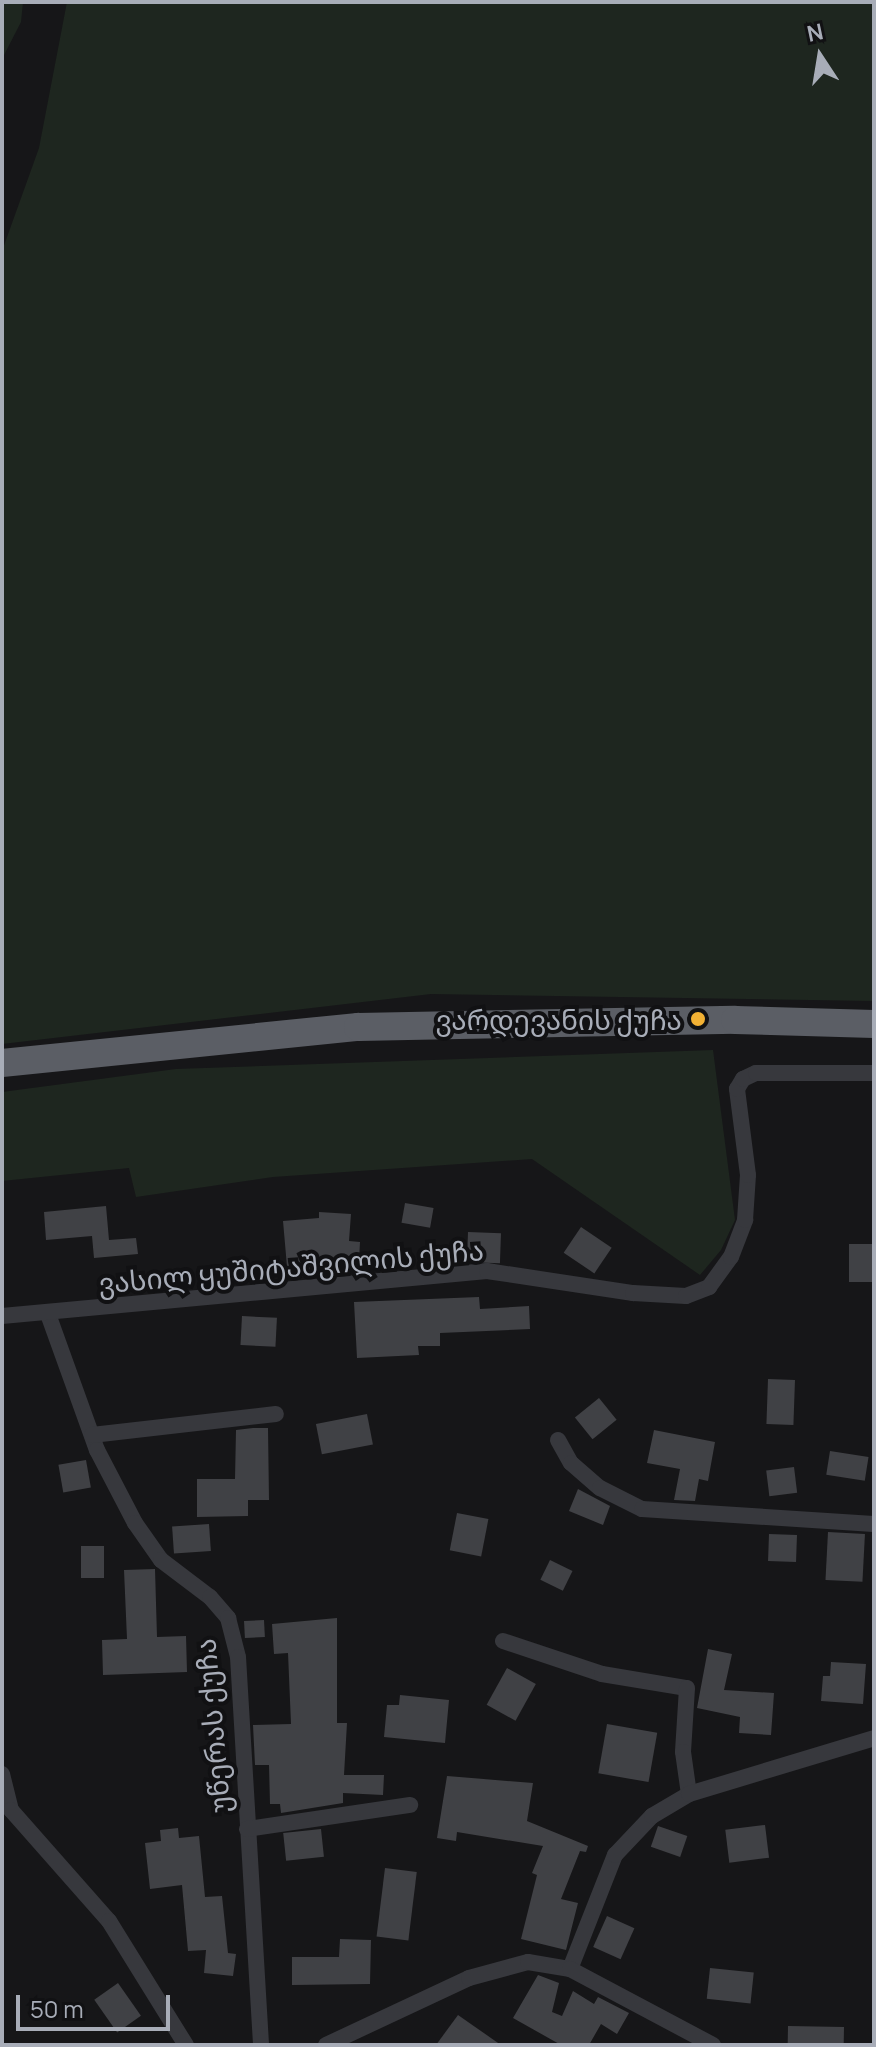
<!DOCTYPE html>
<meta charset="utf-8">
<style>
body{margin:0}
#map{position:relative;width:876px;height:2047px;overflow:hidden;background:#161618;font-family:Manrope,"Noto Sans Georgian",sans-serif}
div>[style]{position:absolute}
.green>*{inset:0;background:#1e261f}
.building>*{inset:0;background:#404145;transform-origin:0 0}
.minor>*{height:16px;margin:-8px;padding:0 8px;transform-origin:8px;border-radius:8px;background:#37383d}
.trunk>*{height:28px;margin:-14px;padding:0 14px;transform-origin:14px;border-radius:14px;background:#5b5e65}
.dots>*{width:22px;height:22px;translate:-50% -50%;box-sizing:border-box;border:4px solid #111113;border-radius:50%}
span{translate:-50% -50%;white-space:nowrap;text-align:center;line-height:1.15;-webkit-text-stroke:8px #111113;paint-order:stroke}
.poi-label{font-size:28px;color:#a8adb8}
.right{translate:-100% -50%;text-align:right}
.street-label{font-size:28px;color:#a8adb8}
.frame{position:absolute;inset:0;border:4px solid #a8adb8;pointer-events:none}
.north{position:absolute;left:780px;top:16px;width:80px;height:80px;-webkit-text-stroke:6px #111113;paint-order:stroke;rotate:348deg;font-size:22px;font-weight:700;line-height:32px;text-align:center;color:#a8adb8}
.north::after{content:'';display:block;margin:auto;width:28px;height:36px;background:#a8adb8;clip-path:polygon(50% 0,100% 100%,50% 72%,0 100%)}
.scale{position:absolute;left:16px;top:1995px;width:154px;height:36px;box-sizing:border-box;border:4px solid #a8adb8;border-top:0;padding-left:10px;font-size:24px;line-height:28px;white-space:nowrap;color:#a8adb8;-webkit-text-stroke:6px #111113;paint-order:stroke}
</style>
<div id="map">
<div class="green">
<div style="clip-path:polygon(2px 2px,23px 2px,21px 22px,2px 59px)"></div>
<div style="clip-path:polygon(67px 2px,874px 2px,874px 1001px,431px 994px,2px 1044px,2px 251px,39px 148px)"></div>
<div style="clip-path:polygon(713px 1050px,735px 1220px,721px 1250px,700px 1275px,532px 1159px,273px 1177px,136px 1197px,129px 1168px,2px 1181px,2px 1092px,176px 1069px)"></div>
</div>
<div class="building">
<div style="left:405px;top:1203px;width:29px;height:20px;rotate:10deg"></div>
<div style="clip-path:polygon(106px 1206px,109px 1240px,136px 1238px,138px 1254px,94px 1258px,92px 1236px,46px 1240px,44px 1212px)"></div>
<div style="clip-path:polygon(319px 1212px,351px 1214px,349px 1241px,360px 1242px,359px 1261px,312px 1262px,313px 1276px,288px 1278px,283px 1221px,319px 1218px)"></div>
<div style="left:581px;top:1227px;width:37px;height:31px;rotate:34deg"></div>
<div style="left:468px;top:1232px;width:33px;height:30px;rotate:2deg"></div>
<div style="left:874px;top:1244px;width:38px;height:25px;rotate:90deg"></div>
<div style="clip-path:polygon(479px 1297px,480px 1309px,529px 1306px,530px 1329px,440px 1333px,440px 1346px,418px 1346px,419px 1355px,357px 1358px,354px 1302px)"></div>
<div style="left:242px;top:1316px;width:35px;height:29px;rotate:3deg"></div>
<div style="left:768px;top:1379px;width:27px;height:45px;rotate:2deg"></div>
<div style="left:599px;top:1398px;width:28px;height:31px;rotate:51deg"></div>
<div style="left:367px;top:1414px;width:31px;height:52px;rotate:79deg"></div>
<div style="clip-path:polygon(253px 1428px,268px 1428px,269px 1500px,248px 1500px,248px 1516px,197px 1517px,197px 1479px,235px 1479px,236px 1430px)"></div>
<div style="clip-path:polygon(654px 1430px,715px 1442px,708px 1481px,699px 1479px,695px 1501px,674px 1500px,680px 1469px,647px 1463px)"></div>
<div style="left:830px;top:1451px;width:39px;height:24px;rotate:9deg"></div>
<div style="left:86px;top:1460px;width:28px;height:28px;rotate:80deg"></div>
<div style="left:794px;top:1467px;width:26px;height:28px;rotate:83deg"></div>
<div style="clip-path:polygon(578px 1489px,610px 1506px,603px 1525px,569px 1511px)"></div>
<div style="left:457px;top:1513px;width:32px;height:38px;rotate:11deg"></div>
<div style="left:209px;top:1524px;width:27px;height:37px;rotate:86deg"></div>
<div style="left:828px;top:1532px;width:37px;height:48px;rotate:3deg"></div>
<div style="left:769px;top:1534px;width:28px;height:27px;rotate:2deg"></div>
<div style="left:81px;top:1546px;width:23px;height:32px"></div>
<div style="left:550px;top:1560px;width:25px;height:22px;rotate:26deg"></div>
<div style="clip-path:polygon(155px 1569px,157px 1637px,186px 1636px,187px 1672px,103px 1675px,102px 1640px,127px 1639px,124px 1570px)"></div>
<div style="clip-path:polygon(337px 1618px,337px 1723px,347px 1723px,344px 1775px,384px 1775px,383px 1795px,343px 1793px,343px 1803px,281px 1813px,280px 1804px,270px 1804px,269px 1765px,255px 1765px,253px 1725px,291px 1724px,288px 1653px,274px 1654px,272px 1624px)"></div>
<div style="left:264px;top:1620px;width:17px;height:20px;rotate:87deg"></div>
<div style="clip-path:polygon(708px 1649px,732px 1654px,724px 1690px,774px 1693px,771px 1735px,739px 1733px,740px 1717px,697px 1708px)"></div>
<div style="clip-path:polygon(831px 1662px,866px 1664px,863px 1704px,821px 1701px,823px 1676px,830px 1676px)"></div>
<div style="left:507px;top:1668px;width:33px;height:42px;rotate:29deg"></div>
<div style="clip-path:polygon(400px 1695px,449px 1700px,445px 1743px,384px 1737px,387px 1705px,399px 1705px)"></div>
<div style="left:607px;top:1724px;width:51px;height:50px;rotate:10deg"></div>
<div style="clip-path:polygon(447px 1776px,533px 1783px,527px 1821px,588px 1846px,586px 1852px,580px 1851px,561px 1899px,578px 1903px,566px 1950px,521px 1939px,537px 1875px,532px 1873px,543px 1846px,457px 1832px,456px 1841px,437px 1838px)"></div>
<div style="left:765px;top:1825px;width:33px;height:40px;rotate:83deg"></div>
<div style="left:658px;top:1826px;width:31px;height:22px;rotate:19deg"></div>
<div style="clip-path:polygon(178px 1828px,179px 1838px,199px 1836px,205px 1897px,222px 1896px,228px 1953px,236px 1954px,233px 1976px,204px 1973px,206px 1950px,188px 1951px,182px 1885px,150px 1889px,145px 1843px,161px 1841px,160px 1830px)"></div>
<div style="left:321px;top:1829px;width:28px;height:38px;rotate:84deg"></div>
<div style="left:385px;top:1868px;width:32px;height:69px;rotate:7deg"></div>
<div style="left:607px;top:1916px;width:30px;height:34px;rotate:24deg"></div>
<div style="clip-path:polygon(340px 1939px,371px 1940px,370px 1984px,292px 1985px,292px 1957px,339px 1957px)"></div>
<div style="left:710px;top:1968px;width:44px;height:31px;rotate:6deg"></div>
<div style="clip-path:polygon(538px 1975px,559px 1983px,552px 2012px,562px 2016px,573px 1991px,594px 2004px,598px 1997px,629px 2013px,617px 2034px,601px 2024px,589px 2045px,561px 2045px,513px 2018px)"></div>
<div style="left:118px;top:1983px;width:40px;height:29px;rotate:55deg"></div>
<div style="clip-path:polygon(458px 2015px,501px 2045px,436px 2045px)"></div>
<div style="left:788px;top:2026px;width:56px;height:19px;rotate:1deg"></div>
</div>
<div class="minor">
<div style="left:48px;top:1314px;width:145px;rotate:70.2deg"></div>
<div style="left:97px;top:1450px;width:82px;rotate:62.5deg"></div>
<div style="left:135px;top:1523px;width:45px;rotate:54.9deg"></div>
<div style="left:161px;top:1560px;width:61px;rotate:37.1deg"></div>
<div style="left:210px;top:1597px;width:28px;rotate:49deg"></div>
<div style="left:228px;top:1618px;width:40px;rotate:75.6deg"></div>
<div style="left:238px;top:1657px;width:389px;rotate:86.6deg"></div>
<div style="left:2px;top:1316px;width:487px;rotate:-5.3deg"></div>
<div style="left:487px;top:1271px;width:148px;rotate:8.6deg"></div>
<div style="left:633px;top:1293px;width:53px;rotate:3.2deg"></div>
<div style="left:686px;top:1296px;width:25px;rotate:-21deg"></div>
<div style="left:709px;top:1287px;width:37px;rotate:-54deg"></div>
<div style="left:731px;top:1257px;width:40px;rotate:-69deg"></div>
<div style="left:745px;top:1220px;width:45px;rotate:-86.2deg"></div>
<div style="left:748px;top:1175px;width:87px;rotate:-97.3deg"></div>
<div style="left:737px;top:1089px;width:12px;rotate:-59deg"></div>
<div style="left:743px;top:1079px;width:14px;rotate:-25deg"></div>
<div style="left:756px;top:1073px;width:118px"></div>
<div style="left:92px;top:1435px;width:185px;rotate:-6.5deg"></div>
<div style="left:558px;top:1440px;width:26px;rotate:61deg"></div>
<div style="left:571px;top:1463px;width:38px;rotate:41deg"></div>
<div style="left:600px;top:1488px;width:47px;rotate:26.6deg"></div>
<div style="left:642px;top:1509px;width:232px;rotate:3.7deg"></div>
<div style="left:503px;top:1641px;width:104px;rotate:18.4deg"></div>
<div style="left:602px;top:1674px;width:86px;rotate:9.4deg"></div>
<div style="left:687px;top:1688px;width:64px;rotate:93.6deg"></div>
<div style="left:683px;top:1752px;width:42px;rotate:81.9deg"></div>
<div style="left:2px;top:1774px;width:37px;rotate:76deg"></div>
<div style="left:11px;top:1810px;width:148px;rotate:48.6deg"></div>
<div style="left:109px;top:1921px;width:146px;rotate:58.2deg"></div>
<div style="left:247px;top:1829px;width:165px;rotate:-8.4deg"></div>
<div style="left:570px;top:1969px;width:123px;rotate:-68.5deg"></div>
<div style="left:615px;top:1855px;width:54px;rotate:-46.5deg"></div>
<div style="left:652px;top:1816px;width:43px;rotate:-30.7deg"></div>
<div style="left:689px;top:1794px;width:193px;rotate:-16.8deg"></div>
<div style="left:326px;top:2045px;width:158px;rotate:-25.1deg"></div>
<div style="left:469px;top:1978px;width:61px;rotate:-15.2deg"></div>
<div style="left:528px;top:1962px;width:43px;rotate:9.5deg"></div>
<div style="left:570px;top:1969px;width:162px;rotate:28deg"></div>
</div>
<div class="trunk">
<div style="left:2px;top:1063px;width:358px;rotate:-5.8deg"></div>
<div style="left:358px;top:1027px;width:377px;rotate:-1.1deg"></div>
<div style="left:735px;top:1020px;width:139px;rotate:1.6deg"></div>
</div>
<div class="dots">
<div style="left:698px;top:1019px;background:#f2b134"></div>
</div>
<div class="poi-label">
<span class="right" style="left:682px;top:1019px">ვარდევანის ქუჩა</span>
</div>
<div class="street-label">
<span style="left:291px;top:1266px;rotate:-5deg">ვასილ ყუშიტაშვილის ქუჩა</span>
<span style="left:212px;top:1726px;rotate:-95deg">უწერას ქუჩა</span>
</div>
<div class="frame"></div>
<div class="north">N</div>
<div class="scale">50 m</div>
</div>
